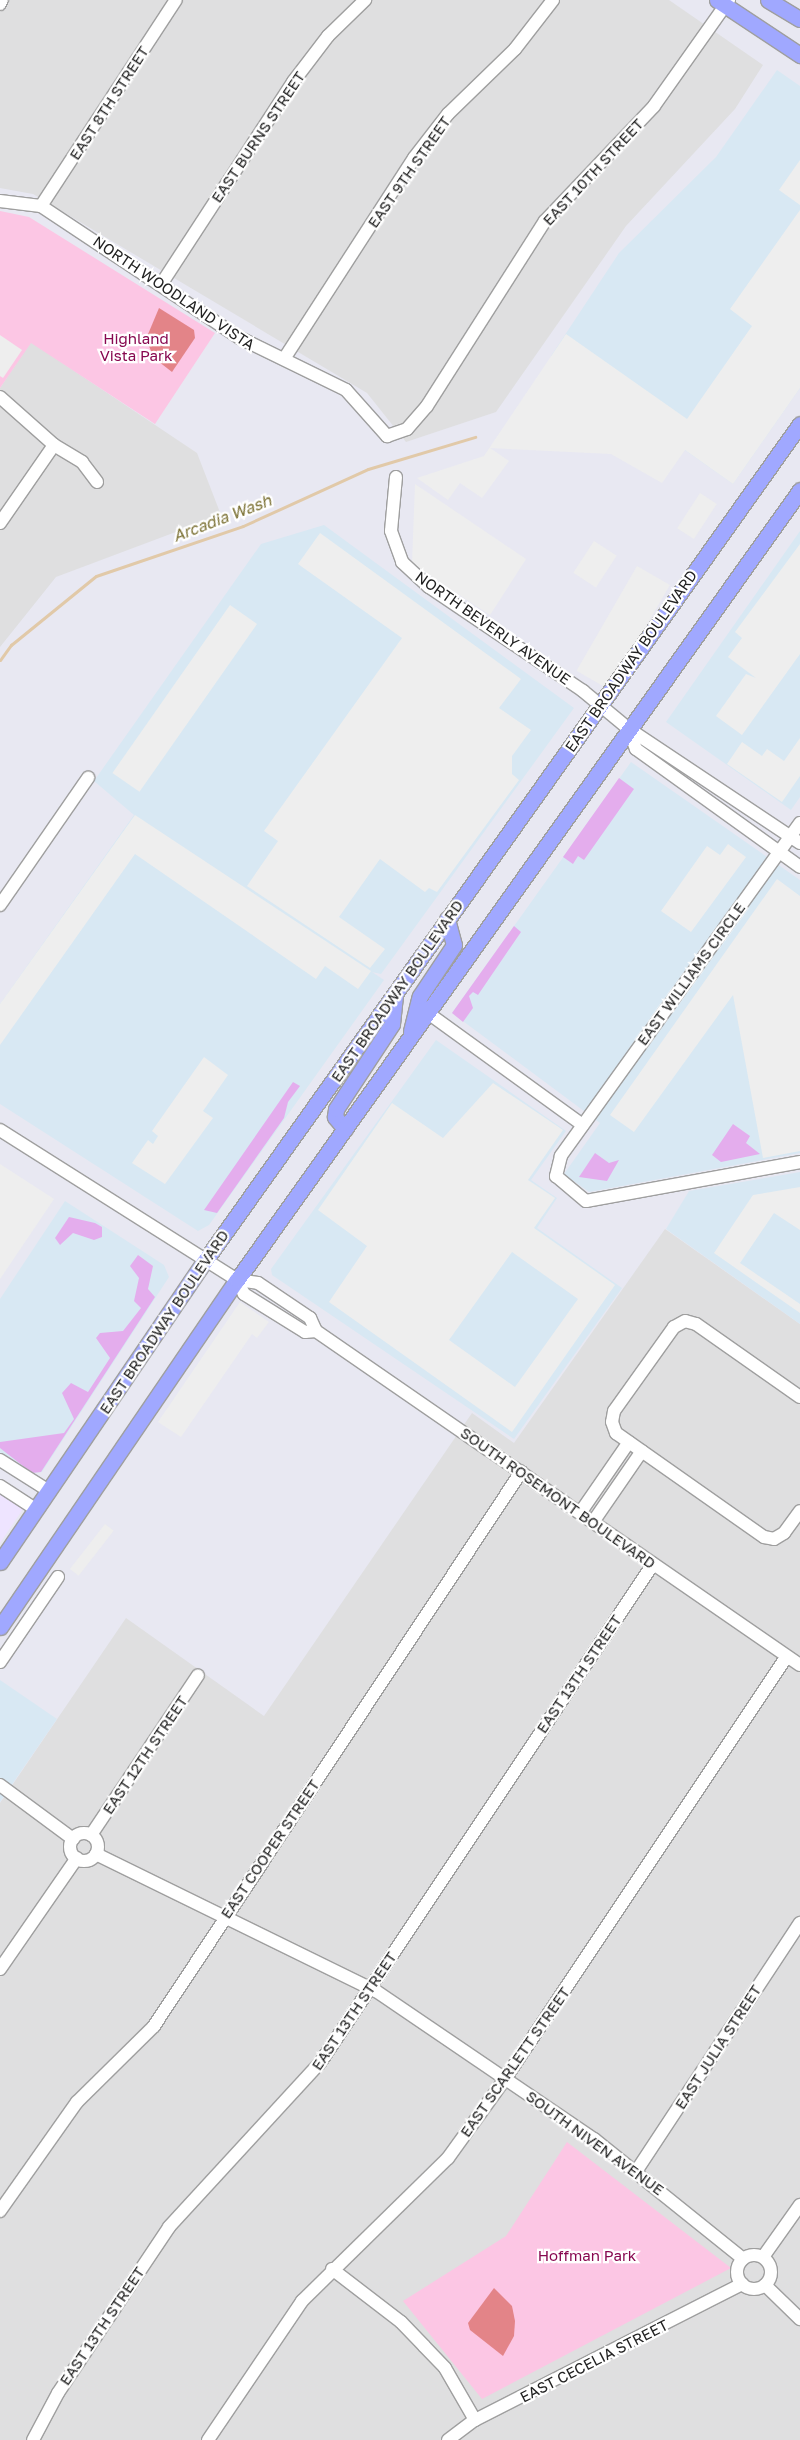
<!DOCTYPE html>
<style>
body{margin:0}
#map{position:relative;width:800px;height:2440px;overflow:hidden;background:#e8e8f2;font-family:"Golos Text",sans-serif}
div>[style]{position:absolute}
.residential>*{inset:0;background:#dfdfe0}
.commercial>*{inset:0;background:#d8e8f3}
.education>*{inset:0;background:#eee4ff}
.grass>*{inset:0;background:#e4aded}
.park>*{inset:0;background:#fcc6e4}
.pitch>*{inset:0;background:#e38488}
.parking>*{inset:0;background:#eee;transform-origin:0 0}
.stream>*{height:3px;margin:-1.5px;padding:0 1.5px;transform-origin:1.5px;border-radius:1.5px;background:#e1c9a8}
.roads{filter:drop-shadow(1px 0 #9f9f9f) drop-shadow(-1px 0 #9f9f9f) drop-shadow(0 1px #9f9f9f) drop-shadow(0 -1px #9f9f9f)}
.minor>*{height:12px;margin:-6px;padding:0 6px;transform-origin:6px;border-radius:6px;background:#fff}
.minor>.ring{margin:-6px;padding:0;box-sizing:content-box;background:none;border:12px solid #fff;border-radius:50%}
.major>*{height:15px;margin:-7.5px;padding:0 7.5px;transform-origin:7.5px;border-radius:7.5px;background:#a0a8ff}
span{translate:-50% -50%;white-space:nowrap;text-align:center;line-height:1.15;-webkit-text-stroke:4.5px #fff;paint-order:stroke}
.street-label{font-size:15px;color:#222}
.park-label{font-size:15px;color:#870850}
.water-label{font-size:16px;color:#7c7235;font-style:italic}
</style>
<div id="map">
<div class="residential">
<div style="clip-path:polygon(0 0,669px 0,763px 65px,735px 109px,626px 226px,496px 412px,406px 442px,367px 393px,33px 194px,0 188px)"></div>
<div style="clip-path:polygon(31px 342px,197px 453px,221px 515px,56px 577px,0 647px,0 388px)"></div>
<div style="clip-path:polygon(665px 1229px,800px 1324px,800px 2440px,0 2440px,0 1803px,126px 1618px,264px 1716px,472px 1413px,514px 1443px)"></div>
</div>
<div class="commercial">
<div style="clip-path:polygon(777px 70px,800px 86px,800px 388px,733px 484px,551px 356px,619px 253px,716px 157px)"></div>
<div style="clip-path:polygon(324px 525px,574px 708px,381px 974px,372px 972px,384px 980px,209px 1225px,198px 1231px,0 1104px,0 1004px,134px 815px,94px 781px,261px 544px)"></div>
<div style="clip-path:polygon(800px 531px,800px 797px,791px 810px,666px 722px)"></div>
<div style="clip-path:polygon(631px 762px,800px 880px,800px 1153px,589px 1192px,564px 1174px,600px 1123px,452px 1013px)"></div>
<div style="clip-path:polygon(436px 1040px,566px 1131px,531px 1180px,557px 1198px,537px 1228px,622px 1288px,514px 1439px,272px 1275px,271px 1269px)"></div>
<div style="clip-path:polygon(800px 1172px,800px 1324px,666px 1229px,689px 1191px)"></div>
<div style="clip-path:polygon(65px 1201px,164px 1265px,169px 1277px,42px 1472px,32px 1473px,0 1453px,0 1299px)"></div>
<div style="clip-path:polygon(0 1680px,57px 1719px,0 1802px)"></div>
</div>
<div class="education">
<div style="clip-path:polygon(0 1490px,25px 1506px,0 1543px)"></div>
</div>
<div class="grass">
<div style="clip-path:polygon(619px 778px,634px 789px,584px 860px,578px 856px,573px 864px,563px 857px)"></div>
<div style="clip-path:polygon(514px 926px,521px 932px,478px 995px,473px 992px,469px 996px,473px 1008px,463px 1022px,452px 1013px)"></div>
<div style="clip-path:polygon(293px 1082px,300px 1086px,288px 1102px,284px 1118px,217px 1213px,204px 1210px)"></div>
<div style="clip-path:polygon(733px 1124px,750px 1136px,746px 1143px,760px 1154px,721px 1162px,712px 1155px)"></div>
<div style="clip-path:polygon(595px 1153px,609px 1163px,619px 1160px,607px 1181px,579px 1177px)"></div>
<div style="clip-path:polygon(69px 1217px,95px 1223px,102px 1227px,102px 1237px,94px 1240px,73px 1233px,60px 1245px,55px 1238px)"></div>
<div style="clip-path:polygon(138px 1255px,153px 1266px,148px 1289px,155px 1297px,41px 1472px,32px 1473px,0 1448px,0 1442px,64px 1433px,74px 1419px,62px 1393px,71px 1383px,88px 1392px,110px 1358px,96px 1338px,100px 1333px,123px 1331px,141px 1308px,134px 1301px,139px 1278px,130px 1266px)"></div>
</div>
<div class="park">
<div style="clip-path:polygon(0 211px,29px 217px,215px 333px,155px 424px,31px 343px,0 388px)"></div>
<div style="clip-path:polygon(567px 2142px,731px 2268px,482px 2399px,403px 2301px,506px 2236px)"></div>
</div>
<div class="pitch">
<div style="clip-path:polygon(159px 308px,194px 330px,195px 338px,172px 372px,154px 358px,146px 339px)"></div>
<div style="clip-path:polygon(494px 2288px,512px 2306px,515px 2321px,514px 2336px,503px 2356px,470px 2330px,468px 2323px)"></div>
</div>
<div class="parking">
<div style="clip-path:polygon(800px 160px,800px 205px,779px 190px)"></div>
<div style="clip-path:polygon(800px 210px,800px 388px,733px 484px,685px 450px,662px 483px,611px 454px,490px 448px,509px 461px,482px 498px,460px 483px,448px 500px,417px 478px,484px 456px,566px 334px,687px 419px,752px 326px,730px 309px)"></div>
<div style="clip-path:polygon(0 335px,22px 350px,3px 378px,0 376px)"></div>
<div style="clip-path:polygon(415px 484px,526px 559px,490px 615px,412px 564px)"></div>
<div style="left:700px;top:493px;width:20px;height:42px;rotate:33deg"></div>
<div style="clip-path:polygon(320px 533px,521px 679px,499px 708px,531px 730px,512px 756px,512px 774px,519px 780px,437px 892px,429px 888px,425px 892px,380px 859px,339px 917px,385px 949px,370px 968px,247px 886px,278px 841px,264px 831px,402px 638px,298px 564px)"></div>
<div style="left:594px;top:541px;width:27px;height:38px;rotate:33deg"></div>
<div style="clip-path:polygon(800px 544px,800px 654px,742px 735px,716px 716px,746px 674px,756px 678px,728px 657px,742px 638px,735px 632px)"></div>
<div style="left:637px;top:566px;width:38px;height:121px;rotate:30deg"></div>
<div style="left:230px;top:605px;width:33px;height:205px;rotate:35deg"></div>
<div style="clip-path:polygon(800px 738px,800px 776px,782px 802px,727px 764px,742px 742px,762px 756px,767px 749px,784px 761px)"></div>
<div style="clip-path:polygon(135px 815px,371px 971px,358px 989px,325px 966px,316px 979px,135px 854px,0 1045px,0 1004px)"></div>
<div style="clip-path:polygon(728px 844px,746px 857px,691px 932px,661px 911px,707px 846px,720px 855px)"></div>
<div style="clip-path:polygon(777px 879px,800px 896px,800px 1151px,763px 1158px,733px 995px,634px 1132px,610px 1115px)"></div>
<div style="clip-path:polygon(204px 1057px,228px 1075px,203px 1111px,213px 1118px,165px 1184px,132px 1163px,148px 1140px,153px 1144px,158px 1136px,152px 1131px)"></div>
<div style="clip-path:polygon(evenodd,493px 1083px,563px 1130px,528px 1180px,555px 1198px,534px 1228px,615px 1285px,512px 1432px,329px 1302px,367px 1246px,318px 1210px,392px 1103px,443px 1138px,493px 1083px,512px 1252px,578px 1299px,515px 1387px,449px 1340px,512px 1252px)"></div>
<div style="clip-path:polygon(0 1164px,54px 1199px,0 1279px)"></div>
<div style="clip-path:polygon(800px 1187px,800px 1230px,774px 1213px,740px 1263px,800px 1304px,800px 1313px,714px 1253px,753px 1195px)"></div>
<div style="clip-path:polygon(240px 1302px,269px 1322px,257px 1338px,252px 1334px,181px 1437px,158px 1422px)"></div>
<div style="left:105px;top:1524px;width:11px;height:57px;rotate:38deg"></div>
</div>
<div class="stream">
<div style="left:0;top:660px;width:19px;rotate:-54deg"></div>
<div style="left:11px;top:645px;width:109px;rotate:-39.1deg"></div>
<div style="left:96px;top:576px;width:155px;rotate:-18.8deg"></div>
<div style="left:243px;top:526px;width:137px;rotate:-24.5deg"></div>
<div style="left:368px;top:469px;width:112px;rotate:-16.7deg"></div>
</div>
<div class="roads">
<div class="minor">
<div style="left:0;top:4px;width:4px;rotate:-63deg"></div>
<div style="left:0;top:201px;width:41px;rotate:7deg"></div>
<div style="left:41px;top:206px;width:239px;rotate:33.6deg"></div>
<div style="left:240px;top:338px;width:118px;rotate:26.1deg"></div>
<div style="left:346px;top:390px;width:62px;rotate:48.3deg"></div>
<div style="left:387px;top:436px;width:21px;rotate:-19deg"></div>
<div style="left:407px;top:429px;width:30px;rotate:-49deg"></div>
<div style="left:427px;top:406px;width:219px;rotate:-57.5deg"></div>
<div style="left:545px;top:221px;width:158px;rotate:-46.5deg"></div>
<div style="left:654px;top:106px;width:130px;rotate:-54.7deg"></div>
<div style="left:41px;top:206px;width:246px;rotate:-56.8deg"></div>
<div style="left:162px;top:283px;width:240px;rotate:-56.9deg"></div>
<div style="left:293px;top:82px;width:58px;rotate:-52.7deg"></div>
<div style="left:328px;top:36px;width:52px;rotate:-44.2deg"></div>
<div style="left:284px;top:359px;width:239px;rotate:-57.1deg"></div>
<div style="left:414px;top:158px;width:56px;rotate:-52.3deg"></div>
<div style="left:448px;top:114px;width:93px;rotate:-44.1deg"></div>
<div style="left:515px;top:49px;width:62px;rotate:-52.2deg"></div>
<div style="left:0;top:397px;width:72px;rotate:41.6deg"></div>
<div style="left:54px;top:445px;width:33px;rotate:31deg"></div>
<div style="left:82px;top:462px;width:25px;rotate:53deg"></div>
<div style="left:396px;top:477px;width:54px;rotate:95.3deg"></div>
<div style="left:391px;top:531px;width:33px;rotate:70deg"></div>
<div style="left:402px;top:562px;width:37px;rotate:43deg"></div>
<div style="left:429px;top:587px;width:186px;rotate:34deg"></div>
<div style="left:583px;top:691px;width:60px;rotate:39.6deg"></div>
<div style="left:0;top:523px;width:95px;rotate:-55.3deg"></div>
<div style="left:800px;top:823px;width:410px;rotate:125.7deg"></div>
<div style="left:561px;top:1156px;width:21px;rotate:104deg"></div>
<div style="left:556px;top:1176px;width:39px;rotate:40deg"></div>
<div style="left:586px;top:1201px;width:218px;rotate:-10.3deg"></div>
<div style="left:800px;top:843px;width:206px;rotate:-146.3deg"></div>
<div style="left:629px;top:729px;width:21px;rotate:71deg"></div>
<div style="left:636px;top:749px;width:202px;rotate:35.7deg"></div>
<div style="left:0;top:905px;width:155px;rotate:-55.3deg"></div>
<div style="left:428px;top:1013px;width:191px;rotate:35.9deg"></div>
<div style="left:0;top:1130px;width:280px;rotate:32.3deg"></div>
<div style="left:316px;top:1331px;width:11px;rotate:175deg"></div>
<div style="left:305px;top:1332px;width:72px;rotate:-148.1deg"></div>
<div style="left:244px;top:1294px;width:16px;rotate:-117deg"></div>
<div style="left:237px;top:1280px;width:21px;rotate:8deg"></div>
<div style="left:258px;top:1283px;width:63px;rotate:33.9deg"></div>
<div style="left:310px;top:1318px;width:14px;rotate:65deg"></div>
<div style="left:316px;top:1331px;width:588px;rotate:34.61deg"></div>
<div style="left:800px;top:1397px;width:127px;rotate:-144.9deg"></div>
<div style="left:696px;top:1324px;width:11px;rotate:-165deg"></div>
<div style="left:685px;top:1321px;width:13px;rotate:151deg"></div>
<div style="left:674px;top:1327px;width:103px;rotate:125.5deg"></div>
<div style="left:614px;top:1411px;width:11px;rotate:100deg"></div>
<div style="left:612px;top:1422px;width:12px;rotate:70deg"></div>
<div style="left:616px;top:1433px;width:181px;rotate:35.1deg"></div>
<div style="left:764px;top:1537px;width:10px;rotate:11deg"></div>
<div style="left:774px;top:1539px;width:12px;rotate:-31deg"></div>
<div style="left:784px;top:1533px;width:27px;rotate:-54deg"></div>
<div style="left:0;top:1460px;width:58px;rotate:32.3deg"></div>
<div style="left:0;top:1486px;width:44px;rotate:33deg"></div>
<div style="left:580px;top:1513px;width:86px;rotate:-55.4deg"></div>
<div style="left:593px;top:1522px;width:86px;rotate:-55.4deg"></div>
<div style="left:0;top:1662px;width:103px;rotate:-55.7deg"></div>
<div style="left:0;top:1785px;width:91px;rotate:36.5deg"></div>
<div class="ring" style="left:70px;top:1833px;width:16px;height:16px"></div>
<div style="left:91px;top:1835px;width:192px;rotate:-56.2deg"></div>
<div style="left:96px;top:1854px;width:312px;rotate:26.1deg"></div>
<div style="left:376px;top:1991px;width:263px;rotate:34.2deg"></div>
<div style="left:594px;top:2139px;width:191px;rotate:38.8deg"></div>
<div style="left:0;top:1969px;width:135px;rotate:-55.3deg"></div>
<div style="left:637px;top:2170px;width:296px;rotate:-56.6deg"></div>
<div style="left:0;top:2211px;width:133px;rotate:-54.8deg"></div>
<div style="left:77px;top:2102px;width:108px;rotate:-44.6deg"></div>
<div style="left:154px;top:2026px;width:665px;rotate:-56.48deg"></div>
<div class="ring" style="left:737px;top:2255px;width:22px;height:22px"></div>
<div style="left:763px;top:2257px;width:64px;rotate:-54.6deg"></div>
<div style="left:332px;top:2269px;width:87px;rotate:37.5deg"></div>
<div style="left:401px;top:2322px;width:33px;rotate:46deg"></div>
<div style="left:424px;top:2346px;width:30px;rotate:46deg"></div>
<div style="left:445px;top:2368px;width:60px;rotate:60deg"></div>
<div style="left:765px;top:2285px;width:49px;rotate:44.2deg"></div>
<div style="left:33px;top:2440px;width:53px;rotate:-62deg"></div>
<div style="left:58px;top:2393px;width:200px;rotate:-56.2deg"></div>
<div style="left:169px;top:2227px;width:223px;rotate:-47.4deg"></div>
<div style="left:320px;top:2063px;width:600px;rotate:-56.28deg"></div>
<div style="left:208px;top:2440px;width:168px;rotate:-55.9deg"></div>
<div style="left:302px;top:2301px;width:204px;rotate:-44.4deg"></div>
<div style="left:448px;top:2158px;width:97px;rotate:-54.2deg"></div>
<div style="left:505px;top:2079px;width:508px;rotate:-56.31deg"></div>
<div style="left:448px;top:2440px;width:34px;rotate:-37deg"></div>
<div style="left:475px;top:2420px;width:300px;rotate:-27deg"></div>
</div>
<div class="major">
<div style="left:717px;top:0;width:100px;rotate:33.5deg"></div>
<div style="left:768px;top:0;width:37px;rotate:31deg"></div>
<div style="left:411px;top:1031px;width:36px;rotate:-76deg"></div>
<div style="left:420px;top:996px;width:61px;rotate:-56.3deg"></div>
<div style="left:454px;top:945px;width:27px;rotate:-105deg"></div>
<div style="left:345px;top:1129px;width:16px;rotate:-130deg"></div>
<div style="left:335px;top:1117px;width:8px;rotate:-83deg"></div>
<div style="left:336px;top:1109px;width:102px;rotate:-56.6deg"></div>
<div style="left:392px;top:1024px;width:30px;rotate:-84deg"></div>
<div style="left:0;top:1562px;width:363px;rotate:-55.8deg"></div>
<div style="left:204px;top:1262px;width:1028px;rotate:-54.58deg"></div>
<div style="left:0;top:1627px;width:420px;rotate:-55.7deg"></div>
<div style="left:237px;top:1280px;width:970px;rotate:-54.52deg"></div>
</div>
</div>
<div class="street-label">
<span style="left:109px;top:103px;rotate:-57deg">EAST 8TH STREET</span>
<span style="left:258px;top:137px;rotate:-56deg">EAST BURNS STREET</span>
<span style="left:409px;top:172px;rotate:-55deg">EAST 9TH STREET</span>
<span style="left:593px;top:172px;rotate:-47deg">EAST 10TH STREET</span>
<span style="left:174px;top:293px;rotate:34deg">NORTH WOODLAND VISTA</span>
<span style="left:493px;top:628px;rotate:35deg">NORTH BEVERLY AVENUE</span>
<span style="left:631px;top:661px;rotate:-55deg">EAST BROADWAY BOULEVARD</span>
<span style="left:691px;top:974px;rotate:-54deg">EAST WILLIAMS CIRCLE</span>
<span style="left:397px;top:991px;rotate:-55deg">EAST BROADWAY BOULEVARD</span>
<span style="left:164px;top:1322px;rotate:-56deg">EAST BROADWAY BOULEVARD</span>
<span style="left:558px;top:1498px;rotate:35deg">SOUTH ROSEMONT BOULEVARD</span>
<span style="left:579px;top:1674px;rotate:-56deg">EAST 13TH STREET</span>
<span style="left:145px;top:1755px;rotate:-56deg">EAST 12TH STREET</span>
<span style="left:270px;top:1849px;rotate:-56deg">EAST COOPER STREET</span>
<span style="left:354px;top:2011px;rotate:-56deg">EAST 13TH STREET</span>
<span style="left:718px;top:2047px;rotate:-57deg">EAST JULIA STREET</span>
<span style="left:515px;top:2062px;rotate:-55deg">EAST SCARLETT STREET</span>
<span style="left:595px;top:2143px;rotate:36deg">SOUTH NIVEN AVENUE</span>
<span style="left:102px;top:2326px;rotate:-56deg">EAST 13TH STREET</span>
<span style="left:594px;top:2361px;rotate:-27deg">EAST CECELIA STREET</span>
</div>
<div class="park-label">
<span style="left:136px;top:347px">Highland<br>Vista Park</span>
<span style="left:587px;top:2256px">Hoffman Park</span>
</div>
<div class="water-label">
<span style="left:222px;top:518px;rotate:-21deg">Arcadia Wash</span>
</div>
</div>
